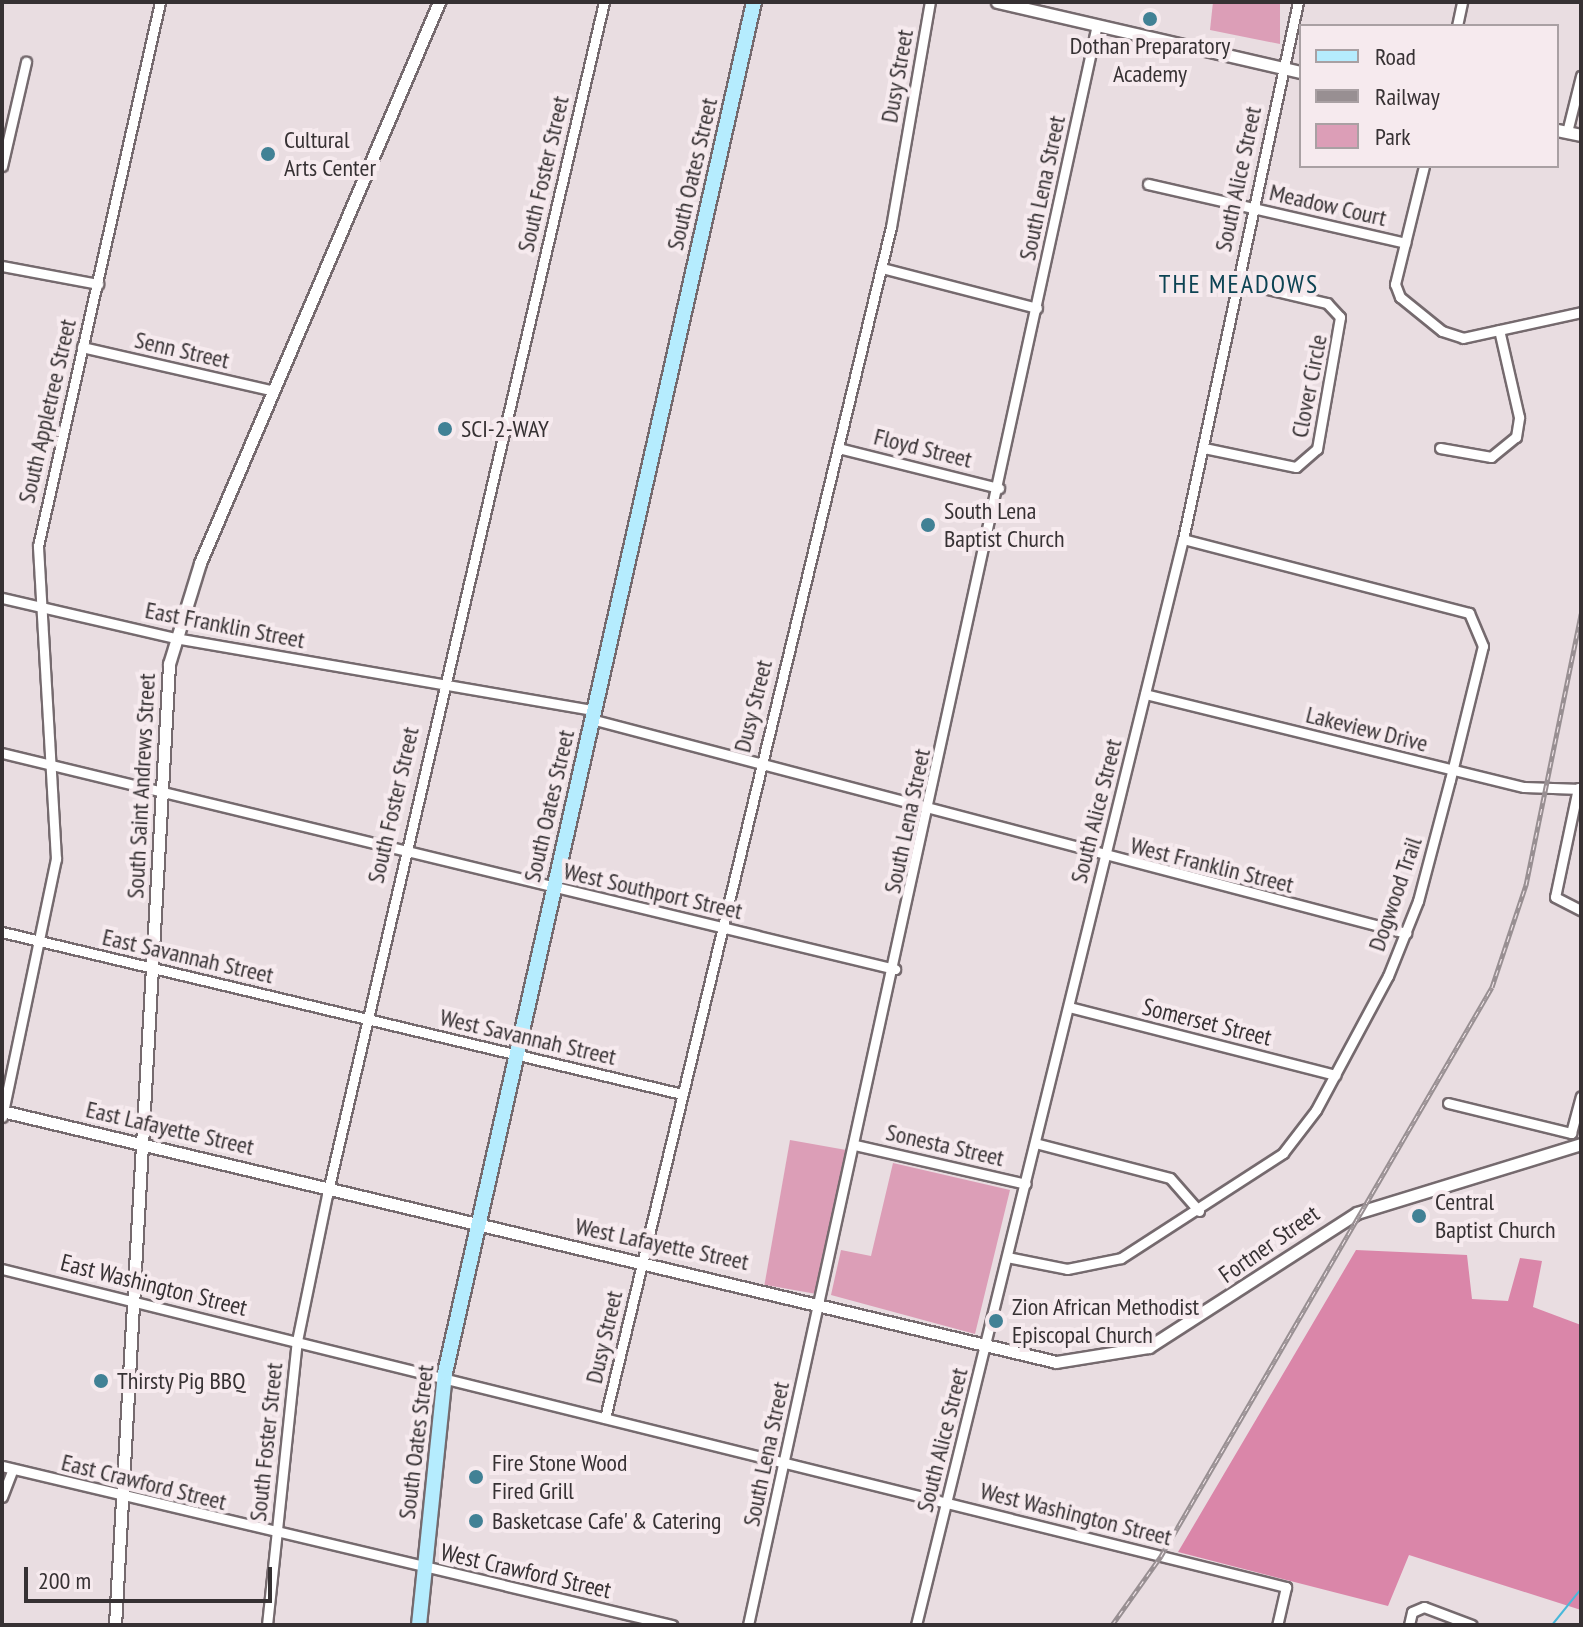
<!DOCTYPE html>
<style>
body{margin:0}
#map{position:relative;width:1583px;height:1627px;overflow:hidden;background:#e9dde1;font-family:"PT Sans Narrow",sans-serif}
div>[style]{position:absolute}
.green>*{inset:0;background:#dc9eb7;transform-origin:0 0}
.forest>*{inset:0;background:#da86a9}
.stream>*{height:2px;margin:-1px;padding:0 1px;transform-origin:1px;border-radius:1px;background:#49b8da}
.roads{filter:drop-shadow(2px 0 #756a6e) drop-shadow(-2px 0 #756a6e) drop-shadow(0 2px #756a6e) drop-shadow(0 -2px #756a6e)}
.minor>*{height:9px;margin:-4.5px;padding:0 4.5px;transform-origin:4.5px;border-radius:4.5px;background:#fff}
.tertiary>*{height:11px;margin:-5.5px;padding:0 5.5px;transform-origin:5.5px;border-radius:5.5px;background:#fff}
.primary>*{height:14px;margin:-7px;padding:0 7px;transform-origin:7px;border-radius:7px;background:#b5ecfe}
.rail>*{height:5px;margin-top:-2.5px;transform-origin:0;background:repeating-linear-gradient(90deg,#f6eaee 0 6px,#988f92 0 12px);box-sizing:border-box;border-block:2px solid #988f92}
.dots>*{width:22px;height:22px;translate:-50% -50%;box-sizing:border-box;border:4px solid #f6eaee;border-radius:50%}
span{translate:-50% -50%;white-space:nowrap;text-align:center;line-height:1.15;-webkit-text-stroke:8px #f6eaee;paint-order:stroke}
.poi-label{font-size:24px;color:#363133}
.left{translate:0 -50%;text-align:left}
.street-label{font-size:24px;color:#363133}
.neighbourhood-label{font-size:26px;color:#0c4353;letter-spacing:2px}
.frame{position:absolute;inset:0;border:4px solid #363133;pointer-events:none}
.legend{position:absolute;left:1299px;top:24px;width:260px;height:144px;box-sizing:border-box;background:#f6eaee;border:2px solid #a9a0a3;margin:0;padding:10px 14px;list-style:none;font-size:24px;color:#363133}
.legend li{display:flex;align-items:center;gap:16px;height:40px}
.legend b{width:40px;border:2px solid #a9a0a3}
.scale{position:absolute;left:24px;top:1567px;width:248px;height:36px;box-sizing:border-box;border:4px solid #363133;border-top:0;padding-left:10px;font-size:24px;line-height:28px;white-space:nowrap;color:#363133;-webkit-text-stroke:6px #f6eaee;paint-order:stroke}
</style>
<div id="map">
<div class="green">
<div style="clip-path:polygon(1213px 2px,1280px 2px,1280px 44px,1210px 30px)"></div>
<div style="left:790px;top:1140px;width:60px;height:147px;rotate:10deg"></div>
<div style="clip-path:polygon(893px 1163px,1010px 1190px,975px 1334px,831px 1295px,841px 1250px,871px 1256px)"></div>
</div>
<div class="forest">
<div style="clip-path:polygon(1356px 1250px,1467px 1255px,1472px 1299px,1508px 1301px,1520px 1258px,1542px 1261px,1533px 1307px,1581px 1325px,1581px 1610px,1409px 1555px,1388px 1606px,1178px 1552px)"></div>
</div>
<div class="stream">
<div style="left:1552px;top:1625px;width:46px;rotate:-51.1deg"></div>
</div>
<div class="roads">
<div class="minor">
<div style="left:1457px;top:26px;width:25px;rotate:-78deg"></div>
<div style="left:1567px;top:132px;width:58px;rotate:-76deg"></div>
<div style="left:2px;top:166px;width:107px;rotate:-77deg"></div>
<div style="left:1424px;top:166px;width:122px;rotate:103.8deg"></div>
<div style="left:1395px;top:284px;width:14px;rotate:69deg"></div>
<div style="left:1400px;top:297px;width:54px;rotate:39deg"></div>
<div style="left:1442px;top:331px;width:22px;rotate:18deg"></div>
<div style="left:1463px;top:338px;width:121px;rotate:-12.4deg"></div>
<div style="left:1148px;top:184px;width:264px;rotate:12.9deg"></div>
<div style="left:2px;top:266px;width:98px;rotate:10.6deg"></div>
<div style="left:882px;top:268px;width:160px;rotate:14.5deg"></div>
<div style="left:82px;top:347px;width:197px;rotate:12.9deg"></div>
<div style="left:838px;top:448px;width:166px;rotate:14deg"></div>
<div style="left:1204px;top:448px;width:94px;rotate:11.7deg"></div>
<div style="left:1296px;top:467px;width:28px;rotate:-41deg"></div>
<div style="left:1317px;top:449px;width:134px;rotate:-80.1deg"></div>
<div style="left:1340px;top:317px;width:19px;rotate:-133deg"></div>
<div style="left:1327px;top:303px;width:91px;rotate:-166.7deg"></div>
<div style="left:1440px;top:448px;width:52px;rotate:10deg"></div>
<div style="left:1491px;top:457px;width:32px;rotate:-39deg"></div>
<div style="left:1516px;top:437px;width:20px;rotate:-81deg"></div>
<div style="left:1519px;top:417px;width:89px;rotate:-102.9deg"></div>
<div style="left:2px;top:598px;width:178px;rotate:13deg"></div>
<div style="left:175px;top:638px;width:424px;rotate:9.8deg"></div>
<div style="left:1145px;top:694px;width:390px;rotate:13.8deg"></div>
<div style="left:1524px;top:787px;width:57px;rotate:2deg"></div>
<div style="left:591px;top:719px;width:843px;rotate:14.71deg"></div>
<div style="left:2px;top:753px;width:919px;rotate:13.6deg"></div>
<div style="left:1578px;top:788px;width:111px;rotate:101.9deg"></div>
<div style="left:1555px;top:897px;width:29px;rotate:27deg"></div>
<div style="left:2px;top:932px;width:699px;rotate:13.4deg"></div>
<div style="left:1069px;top:1007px;width:275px;rotate:14.3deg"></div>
<div style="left:1448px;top:1103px;width:127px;rotate:13.7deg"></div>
<div style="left:2px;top:1117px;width:264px;rotate:-78.2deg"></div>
<div style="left:56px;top:859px;width:314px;rotate:-93.3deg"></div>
<div style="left:38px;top:546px;width:558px;rotate:-77.36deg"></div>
<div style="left:1571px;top:1133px;width:38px;rotate:-75deg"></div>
<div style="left:1035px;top:1143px;width:139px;rotate:14.5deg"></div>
<div style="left:1170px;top:1178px;width:44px;rotate:48.7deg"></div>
<div style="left:855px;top:1145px;width:175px;rotate:12.8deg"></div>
<div style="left:1007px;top:1257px;width:61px;rotate:11.3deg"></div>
<div style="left:1067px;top:1269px;width:55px;rotate:-11.5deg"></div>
<div style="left:1121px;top:1258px;width:193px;rotate:-32.9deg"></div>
<div style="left:1283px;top:1153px;width:54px;rotate:-52.5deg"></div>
<div style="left:1316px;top:1110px;width:152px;rotate:-61.8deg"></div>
<div style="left:1388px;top:976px;width:81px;rotate:-68.2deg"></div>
<div style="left:1418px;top:901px;width:125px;rotate:-75.2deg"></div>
<div style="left:1450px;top:780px;width:138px;rotate:-76.2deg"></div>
<div style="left:1483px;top:646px;width:36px;rotate:-113deg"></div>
<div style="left:1469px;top:613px;width:295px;rotate:-165.5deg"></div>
<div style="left:2px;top:1269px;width:1323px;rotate:13.91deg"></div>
<div style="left:1286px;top:1587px;width:39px;rotate:103deg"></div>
<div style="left:605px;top:1418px;width:1225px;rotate:-76.5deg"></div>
<div style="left:891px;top:227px;width:228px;rotate:-80.2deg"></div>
<div style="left:2px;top:1466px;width:689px;rotate:13.35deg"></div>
<div style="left:2px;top:1497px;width:30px;rotate:-69deg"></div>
<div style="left:267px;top:1625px;width:286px;rotate:-84deg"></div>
<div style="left:297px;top:1341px;width:149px;rotate:-78.4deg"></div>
<div style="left:327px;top:1195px;width:1225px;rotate:-76.93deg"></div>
<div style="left:748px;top:1625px;width:1638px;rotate:-77.7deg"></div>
<div style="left:916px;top:1625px;width:1118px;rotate:-76.19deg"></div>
<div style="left:1183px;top:539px;width:549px;rotate:-77.91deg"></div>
<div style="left:1409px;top:1625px;width:13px;rotate:-77deg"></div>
<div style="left:1412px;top:1612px;width:13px;rotate:-23deg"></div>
<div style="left:1424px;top:1607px;width:51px;rotate:20.6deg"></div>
</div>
<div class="tertiary">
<div style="left:997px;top:2px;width:312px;rotate:13deg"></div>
<div style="left:1557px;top:130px;width:25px;rotate:12deg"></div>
<div style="left:2px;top:1111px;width:1083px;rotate:13.39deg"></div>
<div style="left:1056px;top:1362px;width:94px;rotate:-9.2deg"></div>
<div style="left:1149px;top:1347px;width:247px;rotate:-32.8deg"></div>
<div style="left:1357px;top:1213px;width:234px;rotate:-17.1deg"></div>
<div style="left:115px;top:1625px;width:963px;rotate:-86.78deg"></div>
<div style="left:169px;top:664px;width:106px;rotate:-72.9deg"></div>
<div style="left:200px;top:563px;width:610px;rotate:-66.92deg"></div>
</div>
<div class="primary">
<div style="left:419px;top:1625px;width:253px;rotate:-84.1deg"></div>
<div style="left:445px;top:1373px;width:1405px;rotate:-77.3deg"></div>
</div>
</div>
<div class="rail">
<div style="left:1112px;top:1625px;width:85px;rotate:-54.6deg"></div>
<div style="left:1161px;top:1556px;width:658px;rotate:-59.81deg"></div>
<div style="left:1492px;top:987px;width:108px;rotate:-71.6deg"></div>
<div style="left:1526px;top:885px;width:277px;rotate:-78.5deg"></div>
</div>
<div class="dots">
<div style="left:1150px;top:19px;background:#418195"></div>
<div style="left:268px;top:154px;background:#418195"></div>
<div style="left:445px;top:429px;background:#418195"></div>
<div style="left:928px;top:525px;background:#418195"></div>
<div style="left:1419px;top:1216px;background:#418195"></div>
<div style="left:996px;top:1321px;background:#418195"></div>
<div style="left:101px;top:1381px;background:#418195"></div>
<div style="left:476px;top:1477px;background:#418195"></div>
<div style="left:476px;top:1521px;background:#418195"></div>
</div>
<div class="poi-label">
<span style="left:1150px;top:60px">Dothan Preparatory<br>Academy</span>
<span class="left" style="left:284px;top:154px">Cultural<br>Arts Center</span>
<span class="left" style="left:461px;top:429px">SCI-2-WAY</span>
<span class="left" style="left:944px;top:525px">South Lena<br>Baptist Church</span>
<span class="left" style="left:1435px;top:1216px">Central<br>Baptist Church</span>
<span class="left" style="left:1012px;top:1321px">Zion African Methodist<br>Episcopal Church</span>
<span class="left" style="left:117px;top:1381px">Thirsty Pig BBQ</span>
<span class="left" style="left:492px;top:1477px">Fire Stone Wood<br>Fired Grill</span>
<span class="left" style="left:492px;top:1521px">Basketcase Cafe' &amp; Catering</span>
</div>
<div class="street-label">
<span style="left:897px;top:76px;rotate:-80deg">Dusy Street</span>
<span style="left:543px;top:174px;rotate:-77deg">South Foster Street</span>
<span style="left:692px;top:174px;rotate:-77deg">South Oates Street</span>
<span style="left:1238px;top:179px;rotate:-78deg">South Alice Street</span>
<span style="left:1042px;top:188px;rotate:-78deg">South Lena Street</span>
<span style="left:1328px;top:205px;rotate:13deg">Meadow Court</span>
<span style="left:182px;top:350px;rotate:13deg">Senn Street</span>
<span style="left:1309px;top:386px;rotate:-79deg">Clover Circle</span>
<span style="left:47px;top:411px;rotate:-77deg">South Appletree Street</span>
<span style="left:923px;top:448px;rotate:14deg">Floyd Street</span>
<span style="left:225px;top:625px;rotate:11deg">East Franklin Street</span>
<span style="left:753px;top:706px;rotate:-76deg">Dusy Street</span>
<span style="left:1367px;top:729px;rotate:14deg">Lakeview Drive</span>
<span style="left:141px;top:786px;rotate:-87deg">South Saint Andrews Street</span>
<span style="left:393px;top:805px;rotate:-77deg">South Foster Street</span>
<span style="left:549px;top:806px;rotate:-77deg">South Oates Street</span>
<span style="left:1096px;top:811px;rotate:-76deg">South Alice Street</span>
<span style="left:907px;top:821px;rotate:-78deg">South Lena Street</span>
<span style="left:1212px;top:865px;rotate:14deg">West Franklin Street</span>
<span style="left:653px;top:891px;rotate:13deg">West Southport Street</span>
<span style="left:1395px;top:894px;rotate:-71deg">Dogwood Trail</span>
<span style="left:188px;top:956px;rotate:13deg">East Savannah Street</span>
<span style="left:1207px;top:1022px;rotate:14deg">Somerset Street</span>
<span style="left:528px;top:1037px;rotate:13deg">West Savannah Street</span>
<span style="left:170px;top:1128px;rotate:13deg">East Lafayette Street</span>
<span style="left:945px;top:1145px;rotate:13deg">Sonesta Street</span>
<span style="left:662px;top:1244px;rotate:12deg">West Lafayette Street</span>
<span style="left:1269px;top:1244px;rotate:-35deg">Fortner Street</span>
<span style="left:154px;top:1285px;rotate:14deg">East Washington Street</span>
<span style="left:604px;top:1337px;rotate:-77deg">Dusy Street</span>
<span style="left:942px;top:1440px;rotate:-76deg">South Alice Street</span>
<span style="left:266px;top:1442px;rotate:-84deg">South Foster Street</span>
<span style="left:416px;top:1442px;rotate:-83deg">South Oates Street</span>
<span style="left:766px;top:1454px;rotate:-78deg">South Lena Street</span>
<span style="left:144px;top:1482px;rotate:14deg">East Crawford Street</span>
<span style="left:1076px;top:1514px;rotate:14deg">West Washington Street</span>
<span style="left:526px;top:1571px;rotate:13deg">West Crawford Street</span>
</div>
<div class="neighbourhood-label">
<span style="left:1239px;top:284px">THE MEADOWS</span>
</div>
<div class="frame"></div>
<ul class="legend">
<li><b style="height:10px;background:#b5ecfe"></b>Road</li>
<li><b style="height:10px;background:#988f92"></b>Railway</li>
<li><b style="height:22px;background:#dc9eb7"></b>Park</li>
</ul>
<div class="scale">200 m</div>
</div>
